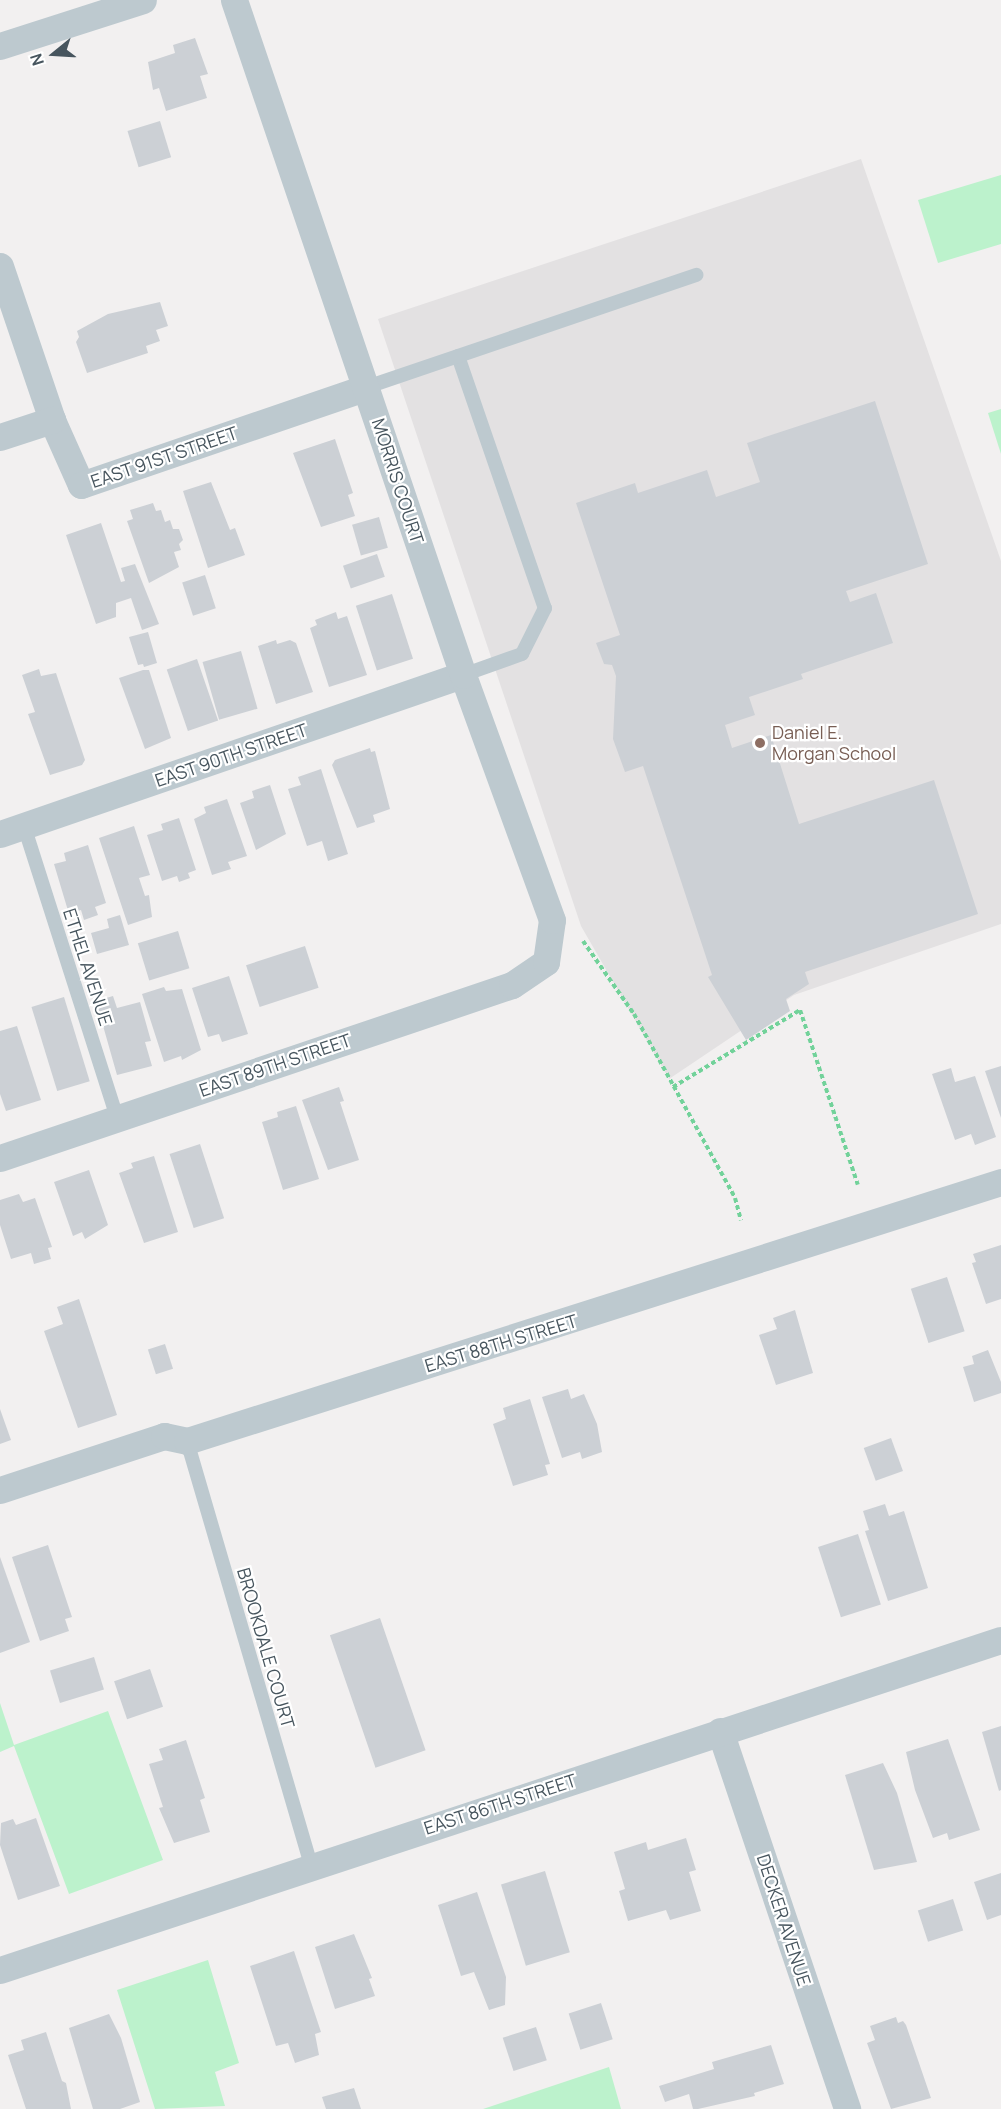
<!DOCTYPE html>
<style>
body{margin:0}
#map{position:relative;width:1001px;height:2109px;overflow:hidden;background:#f2f0f0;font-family:Manrope,sans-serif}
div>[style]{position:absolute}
.education>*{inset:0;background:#e3e1e2}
.green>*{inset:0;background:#bcf2cc}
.building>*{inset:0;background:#ccd0d5;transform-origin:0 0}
.path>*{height:4px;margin-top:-2px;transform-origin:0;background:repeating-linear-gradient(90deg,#72d29a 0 4.5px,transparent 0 7.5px)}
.lane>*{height:14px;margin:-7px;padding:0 7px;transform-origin:7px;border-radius:7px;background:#bdc9cf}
.street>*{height:27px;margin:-13.5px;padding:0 13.5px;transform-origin:13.5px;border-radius:13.5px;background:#bdc9cf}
.dots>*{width:16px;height:16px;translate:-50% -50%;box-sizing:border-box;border:3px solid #fff;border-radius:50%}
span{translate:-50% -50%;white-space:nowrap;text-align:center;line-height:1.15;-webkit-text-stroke:4.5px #fff;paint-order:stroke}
.street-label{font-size:18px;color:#47555e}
.education-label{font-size:18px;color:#785e54}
.left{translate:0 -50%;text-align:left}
.north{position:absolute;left:24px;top:24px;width:60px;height:60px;-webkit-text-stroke:4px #fff;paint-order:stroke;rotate:252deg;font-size:16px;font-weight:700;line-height:24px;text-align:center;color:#47555e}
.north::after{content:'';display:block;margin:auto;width:21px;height:27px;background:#47555e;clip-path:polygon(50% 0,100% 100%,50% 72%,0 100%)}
</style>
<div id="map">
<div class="education">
<div style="clip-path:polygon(861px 159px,1001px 561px,1001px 924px,794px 995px,669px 1079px,581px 926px,378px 319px)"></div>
</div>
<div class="green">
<div style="clip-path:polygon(1001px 175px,1001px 244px,938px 263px,918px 200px)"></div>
<div style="clip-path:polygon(1001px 409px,1001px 454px,988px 413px)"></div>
<div style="clip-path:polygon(0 1703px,14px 1745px,108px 1711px,163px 1860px,69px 1894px,14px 1746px,0 1752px)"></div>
<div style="clip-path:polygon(208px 1960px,239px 2063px,215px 2072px,225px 2106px,155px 2109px,117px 1990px)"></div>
<div style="clip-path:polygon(609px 2067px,621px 2109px,483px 2109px)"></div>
</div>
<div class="building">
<div style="clip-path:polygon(195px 38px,208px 74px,200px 76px,207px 98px,166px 111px,159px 88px,153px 90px,148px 62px,175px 53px,173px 45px)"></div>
<div style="left:160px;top:121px;width:38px;height:34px;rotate:73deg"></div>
<div style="clip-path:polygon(160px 302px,168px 326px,156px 330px,160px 341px,146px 346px,148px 353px,87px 373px,76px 342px,79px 337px,77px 331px,108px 314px)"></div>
<div style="clip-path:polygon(875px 401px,928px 564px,846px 591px,850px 602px,876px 593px,893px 643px,801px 674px,803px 679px,749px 697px,755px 715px,725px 725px,732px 748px,771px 735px,799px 824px,934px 780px,978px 914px,805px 972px,809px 984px,786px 999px,790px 1011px,746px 1040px,708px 977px,712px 975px,643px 766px,625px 772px,613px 739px,616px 676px,612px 665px,604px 664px,596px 643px,620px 635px,576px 503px,635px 483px,638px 493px,707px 470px,716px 497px,760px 482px,747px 443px)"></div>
<div style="clip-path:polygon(335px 439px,353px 493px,348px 495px,355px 516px,321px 527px,293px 453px)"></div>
<div style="clip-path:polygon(211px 482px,230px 530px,235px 528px,245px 555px,208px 568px,183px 491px)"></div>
<div style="clip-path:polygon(153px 503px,156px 511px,161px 510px,165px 522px,170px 520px,173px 529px,179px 529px,183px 540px,179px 544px,181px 550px,174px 552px,179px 567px,149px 583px,127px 521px,133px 519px,130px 510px)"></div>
<div style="left:379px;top:517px;width:32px;height:28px;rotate:74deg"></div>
<div style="clip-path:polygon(101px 523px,121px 582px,125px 581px,121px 568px,135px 564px,159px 624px,142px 630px,131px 598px,116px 603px,116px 617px,96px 624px,66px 535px)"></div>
<div style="left:377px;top:554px;width:24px;height:36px;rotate:71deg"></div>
<div style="left:205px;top:575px;width:35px;height:24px;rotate:72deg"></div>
<div style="left:392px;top:594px;width:68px;height:38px;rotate:72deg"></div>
<div style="clip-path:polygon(336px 612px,338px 619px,347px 616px,367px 675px,329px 687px,310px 628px,317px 625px,315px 620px)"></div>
<div style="clip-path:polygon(148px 632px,157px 663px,144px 667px,143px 664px,138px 665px,129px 637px)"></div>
<div style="clip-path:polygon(276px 640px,277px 644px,290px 640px,296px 643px,313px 692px,276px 704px,258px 646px)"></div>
<div style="left:241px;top:651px;width:60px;height:40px;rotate:74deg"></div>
<div style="left:197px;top:659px;width:65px;height:32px;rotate:71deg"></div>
<div style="clip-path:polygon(39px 669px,41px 676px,56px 673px,85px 760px,82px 765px,50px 775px,28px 714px,35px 712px,22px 675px)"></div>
<div style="clip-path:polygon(143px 670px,149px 670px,171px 738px,145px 749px,119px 678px)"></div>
<div style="clip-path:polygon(370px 748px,371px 752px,375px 751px,390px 809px,373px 815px,375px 822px,357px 828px,332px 765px,335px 760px)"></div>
<div style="clip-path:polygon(321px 769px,348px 854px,328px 861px,322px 841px,307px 846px,288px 789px,301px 785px,298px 777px)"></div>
<div style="clip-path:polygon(270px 785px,286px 834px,256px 850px,240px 803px,254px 798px,252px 791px)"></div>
<div style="clip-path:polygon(227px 799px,247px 856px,228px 862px,231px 869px,212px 875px,194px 819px,206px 813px,204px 807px)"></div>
<div style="clip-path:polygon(179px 818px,196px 870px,188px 873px,190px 878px,179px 882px,177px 876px,162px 881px,147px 835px,163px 830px,161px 824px)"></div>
<div style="clip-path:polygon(134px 826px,150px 875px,139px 878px,145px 896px,149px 895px,152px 917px,128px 925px,99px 838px)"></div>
<div style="clip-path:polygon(88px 845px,106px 903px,95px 907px,98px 915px,84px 920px,81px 910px,69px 914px,54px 864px,66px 861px,64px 853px)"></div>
<div style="clip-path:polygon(120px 915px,129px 945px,97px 954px,91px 933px,109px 928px,107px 919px)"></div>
<div style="left:178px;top:931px;width:39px;height:42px;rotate:73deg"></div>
<div style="left:305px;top:946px;width:44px;height:62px;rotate:72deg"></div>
<div style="clip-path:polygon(229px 976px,248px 1034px,222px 1042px,219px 1034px,208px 1037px,192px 988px)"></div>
<div style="clip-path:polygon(164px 987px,166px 991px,182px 989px,201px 1050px,182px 1060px,181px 1056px,164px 1062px,142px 994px)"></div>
<div style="clip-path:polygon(113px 996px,117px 1008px,140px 1002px,151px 1041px,145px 1042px,152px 1066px,117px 1075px,96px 1001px)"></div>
<div style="left:64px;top:997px;width:88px;height:34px;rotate:73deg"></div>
<div style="clip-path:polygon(17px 1026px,41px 1100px,6px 1111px,0 1094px,0 1031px)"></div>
<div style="clip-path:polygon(1001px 1066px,1001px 1118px,985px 1071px)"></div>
<div style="clip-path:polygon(951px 1068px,955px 1082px,975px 1076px,996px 1137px,975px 1145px,971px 1134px,955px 1140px,932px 1074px)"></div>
<div style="clip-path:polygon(339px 1087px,344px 1101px,340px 1102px,359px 1160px,328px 1170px,302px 1100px)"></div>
<div style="clip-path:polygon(296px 1106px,319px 1179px,283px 1190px,262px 1122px,278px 1117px,277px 1112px)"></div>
<div style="left:200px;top:1144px;width:78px;height:32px;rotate:72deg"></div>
<div style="clip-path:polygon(154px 1156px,178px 1232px,144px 1243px,119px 1173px,133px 1168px,131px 1163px)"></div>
<div style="clip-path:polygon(89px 1170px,108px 1225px,85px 1239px,82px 1232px,73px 1236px,54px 1182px)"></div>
<div style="clip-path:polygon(19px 1194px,23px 1202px,35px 1198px,52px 1247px,48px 1248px,51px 1259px,34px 1264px,31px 1253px,11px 1259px,0 1225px,0 1200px)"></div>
<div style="clip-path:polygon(1001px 1245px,1001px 1299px,986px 1304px,972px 1263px,976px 1262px,973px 1254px)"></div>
<div style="left:947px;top:1277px;width:57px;height:38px;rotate:72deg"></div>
<div style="clip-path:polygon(79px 1299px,117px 1415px,78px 1428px,44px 1331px,63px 1324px,57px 1307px)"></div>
<div style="clip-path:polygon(795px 1310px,813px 1373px,776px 1385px,759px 1335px,777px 1329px,773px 1318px)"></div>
<div style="left:165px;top:1344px;width:26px;height:18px;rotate:72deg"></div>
<div style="clip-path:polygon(988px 1350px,1001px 1382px,1001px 1393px,974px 1402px,963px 1367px,974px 1364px,972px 1356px)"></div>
<div style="clip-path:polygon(568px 1389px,571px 1399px,584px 1394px,597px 1424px,602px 1452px,582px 1459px,580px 1452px,562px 1458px,542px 1397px)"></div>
<div style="clip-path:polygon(530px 1399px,550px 1464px,545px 1465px,548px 1475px,513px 1486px,493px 1424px,506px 1419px,503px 1408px)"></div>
<div style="clip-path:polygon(0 1409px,11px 1440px,0 1444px)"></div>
<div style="left:891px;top:1438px;width:35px;height:29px;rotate:70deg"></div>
<div style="clip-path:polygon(885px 1504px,889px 1516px,904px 1511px,928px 1588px,888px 1601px,865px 1531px,869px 1530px,863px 1511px)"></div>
<div style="left:858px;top:1534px;width:74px;height:42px;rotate:72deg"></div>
<div style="clip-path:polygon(48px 1545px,72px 1617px,65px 1619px,69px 1631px,40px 1641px,12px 1557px)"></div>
<div style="clip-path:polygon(0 1557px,30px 1642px,0 1653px)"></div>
<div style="left:380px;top:1618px;width:140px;height:53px;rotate:71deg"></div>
<div style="left:94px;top:1657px;width:34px;height:46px;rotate:73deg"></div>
<div style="left:150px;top:1669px;width:40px;height:38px;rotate:71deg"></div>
<div style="clip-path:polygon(1001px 1726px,1001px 1790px,999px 1791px,982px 1732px)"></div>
<div style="clip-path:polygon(948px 1739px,980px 1830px,949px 1840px,947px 1833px,933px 1838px,915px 1790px,906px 1752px)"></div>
<div style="clip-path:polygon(186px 1740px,205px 1798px,200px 1800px,210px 1832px,174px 1843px,159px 1808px,163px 1807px,149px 1764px,163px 1760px,159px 1749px)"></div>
<div style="clip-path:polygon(883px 1763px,897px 1793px,917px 1862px,874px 1870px,845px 1775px)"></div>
<div style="clip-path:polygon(36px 1818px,60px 1886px,18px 1900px,0 1845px,1px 1823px,13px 1819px,16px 1825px)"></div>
<div style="clip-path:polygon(686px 1838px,696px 1870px,689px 1872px,701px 1911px,670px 1920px,666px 1910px,628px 1921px,619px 1891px,625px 1889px,614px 1852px,646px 1842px,648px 1850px)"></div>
<div style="left:545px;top:1871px;width:85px;height:46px;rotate:73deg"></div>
<div style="clip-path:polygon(1001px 1873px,1001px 1915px,987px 1920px,974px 1882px)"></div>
<div style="clip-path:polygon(477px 1892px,506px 1977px,505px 2005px,489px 2010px,474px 1972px,461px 1976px,438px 1905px)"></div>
<div style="left:953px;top:1899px;width:33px;height:37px;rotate:72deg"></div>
<div style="clip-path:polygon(354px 1934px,372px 1978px,369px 1979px,375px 1996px,335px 2009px,315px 1947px)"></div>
<div style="clip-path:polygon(294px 1951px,321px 2032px,315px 2034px,319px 2055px,295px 2063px,288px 2043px,276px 2046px,250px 1966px)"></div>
<div style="left:601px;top:2003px;width:38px;height:34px;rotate:72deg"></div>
<div style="clip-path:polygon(109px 2014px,121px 2038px,140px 2102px,120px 2109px,93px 2109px,69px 2028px)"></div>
<div style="clip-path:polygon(896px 2017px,898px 2023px,903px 2021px,906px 2025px,931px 2098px,891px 2109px,867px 2043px,875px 2040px,870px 2026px)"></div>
<div style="left:536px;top:2027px;width:35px;height:35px;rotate:72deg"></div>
<div style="clip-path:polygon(46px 2032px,62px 2081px,66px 2083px,71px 2109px,26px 2109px,8px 2055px,24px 2050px,21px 2040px)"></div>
<div style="clip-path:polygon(771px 2045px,784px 2084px,754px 2093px,755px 2096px,698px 2109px,693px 2109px,689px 2094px,665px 2102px,659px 2086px,714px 2069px,712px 2062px)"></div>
<div style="clip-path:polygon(354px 2088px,361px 2109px,326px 2109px,322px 2097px)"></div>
</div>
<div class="path">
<div style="left:583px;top:941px;width:89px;rotate:55.1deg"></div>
<div style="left:634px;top:1014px;width:210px;rotate:61.2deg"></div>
<div style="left:735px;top:1198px;width:23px;rotate:75deg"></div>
<div style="left:673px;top:1087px;width:149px;rotate:-31.2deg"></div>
<div style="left:800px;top:1010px;width:184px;rotate:71.7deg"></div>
</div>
<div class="lane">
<div style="left:458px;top:356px;width:267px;rotate:71deg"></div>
<div style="left:545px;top:608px;width:51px;rotate:116.6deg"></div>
<div style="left:522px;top:654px;width:63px;rotate:160.4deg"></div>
<div style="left:367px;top:387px;width:348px;rotate:-18.8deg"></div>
<div style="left:24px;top:826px;width:306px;rotate:72.3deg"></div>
<div style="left:187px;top:1441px;width:443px;rotate:73.7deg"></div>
</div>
<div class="street">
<div style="left:0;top:46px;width:150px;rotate:-17.8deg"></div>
<div style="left:0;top:266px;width:163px;rotate:71.3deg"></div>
<div style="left:52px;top:420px;width:71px;rotate:66deg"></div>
<div style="left:81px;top:485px;width:302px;rotate:-18.9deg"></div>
<div style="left:0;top:437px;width:55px;rotate:-18.1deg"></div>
<div style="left:0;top:834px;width:490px;rotate:-19deg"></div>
<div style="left:0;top:1158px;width:540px;rotate:-18.67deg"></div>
<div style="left:512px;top:985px;width:41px;rotate:-34.1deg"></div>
<div style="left:546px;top:962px;width:42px;rotate:-81.9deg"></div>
<div style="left:552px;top:920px;width:261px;rotate:-110deg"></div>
<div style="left:463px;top:675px;width:713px;rotate:-108.74deg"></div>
<div style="left:0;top:1490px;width:173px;rotate:-18.2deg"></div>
<div style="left:164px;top:1436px;width:24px;rotate:12deg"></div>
<div style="left:187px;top:1441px;width:854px;rotate:-17.65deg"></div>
<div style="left:720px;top:1731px;width:399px;rotate:71.4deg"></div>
<div style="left:0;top:1970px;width:1054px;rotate:-18.25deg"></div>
</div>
<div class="dots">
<div style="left:760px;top:743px;background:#8d6e63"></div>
</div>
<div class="street-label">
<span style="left:164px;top:457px;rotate:-19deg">EAST 91ST STREET</span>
<span style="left:398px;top:481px;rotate:72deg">MORRIS COURT</span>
<span style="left:231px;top:755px;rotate:-19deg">EAST 90TH STREET</span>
<span style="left:88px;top:967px;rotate:72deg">ETHEL AVENUE</span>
<span style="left:275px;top:1065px;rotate:-19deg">EAST 89TH STREET</span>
<span style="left:501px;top:1343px;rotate:-17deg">EAST 88TH STREET</span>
<span style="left:266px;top:1648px;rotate:74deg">BROOKDALE COURT</span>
<span style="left:500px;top:1804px;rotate:-18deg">EAST 86TH STREET</span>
<span style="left:784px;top:1920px;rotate:72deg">DECKER AVENUE</span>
</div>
<div class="education-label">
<span class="left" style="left:772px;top:743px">Daniel E.<br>Morgan School</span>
</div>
<div class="north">N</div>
</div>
